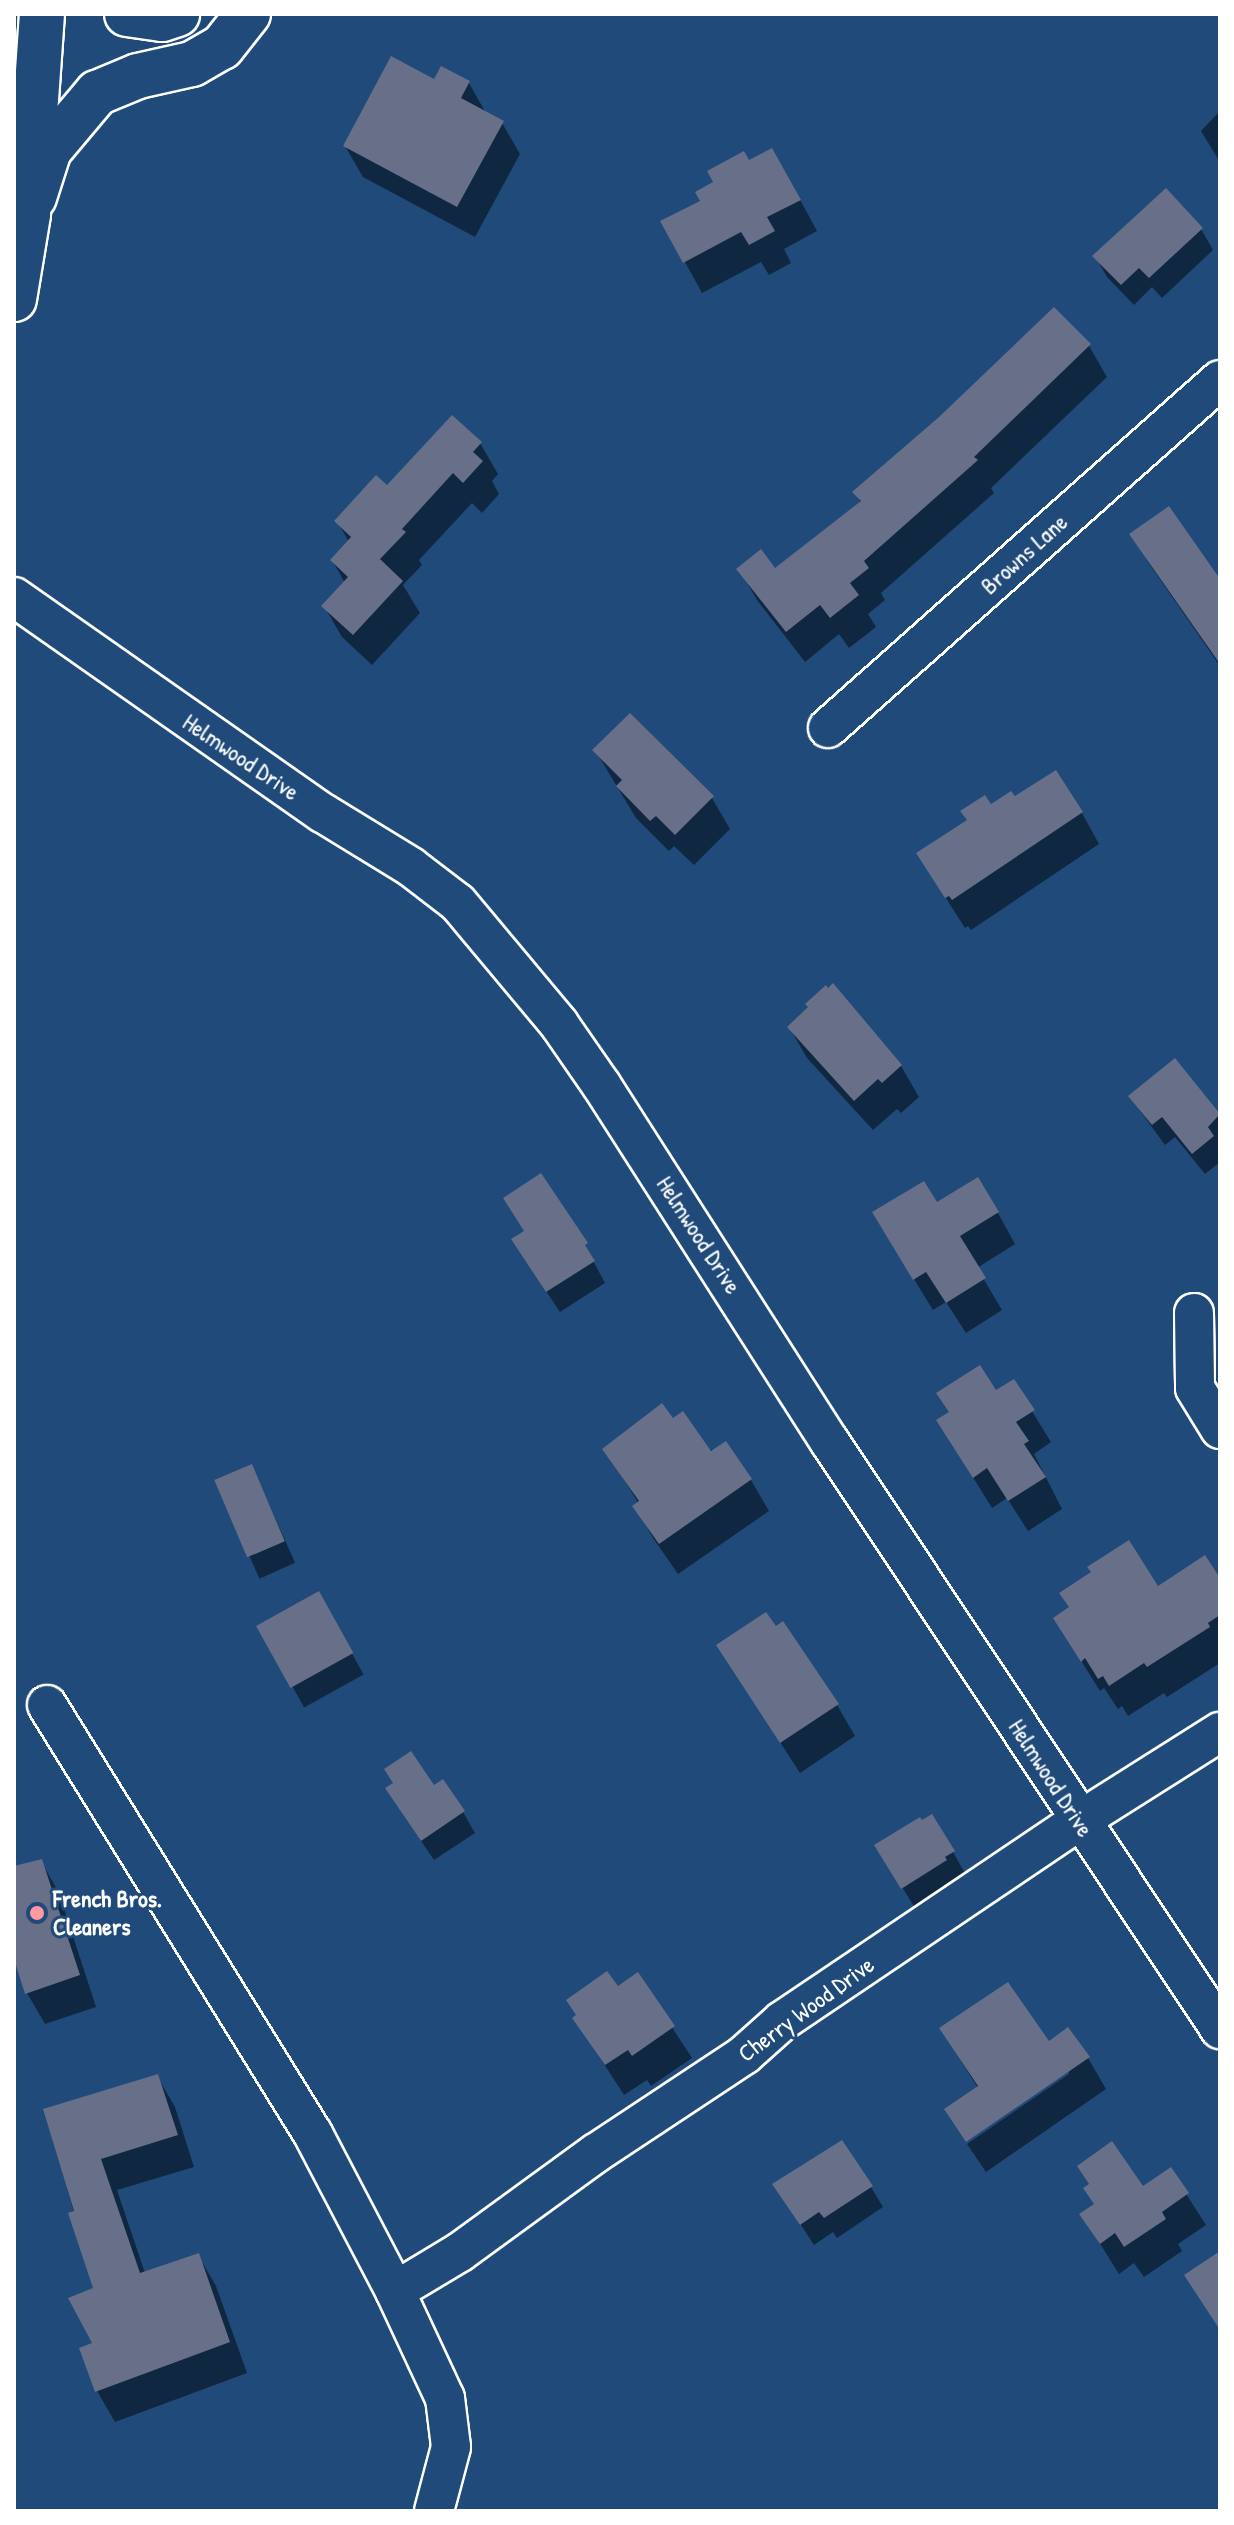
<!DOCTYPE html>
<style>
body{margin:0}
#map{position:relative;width:1234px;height:2525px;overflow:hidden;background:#1f4a7a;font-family:"Patrick Hand",sans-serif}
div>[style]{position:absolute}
.shadow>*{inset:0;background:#0007;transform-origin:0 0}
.building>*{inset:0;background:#676f89;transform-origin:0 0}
.roads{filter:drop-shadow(2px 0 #fff) drop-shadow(-2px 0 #fff) drop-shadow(0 2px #fff) drop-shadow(0 -2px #fff)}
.minor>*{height:38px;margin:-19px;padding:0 19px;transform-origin:19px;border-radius:19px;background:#1f4a7a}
.tertiary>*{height:44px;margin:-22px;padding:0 22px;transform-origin:22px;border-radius:22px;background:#1f4a7a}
.primary>*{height:44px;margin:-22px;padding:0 22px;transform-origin:22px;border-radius:22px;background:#1f4a7a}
.dots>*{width:22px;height:22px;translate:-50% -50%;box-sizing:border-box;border:4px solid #1f4a7a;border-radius:50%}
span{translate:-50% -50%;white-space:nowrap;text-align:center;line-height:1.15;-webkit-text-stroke:6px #1f4a7a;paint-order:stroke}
.street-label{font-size:24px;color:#fff}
.poi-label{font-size:24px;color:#fff;font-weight:700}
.left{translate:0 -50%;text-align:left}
.frame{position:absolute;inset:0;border:16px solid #fff;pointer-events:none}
</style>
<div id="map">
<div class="shadow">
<div style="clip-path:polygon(434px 81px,469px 83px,487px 115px,502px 123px,520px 154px,475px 237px,363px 177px,345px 146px)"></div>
<div style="clip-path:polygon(1220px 111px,1220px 162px,1201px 131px)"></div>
<div style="clip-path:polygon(748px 163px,790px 181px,817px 231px,784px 249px,791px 263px,769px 275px,761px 262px,702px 293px,663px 222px,702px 202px)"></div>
<div style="clip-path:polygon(1201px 229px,1213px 250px,1162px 298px,1152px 287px,1134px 305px,1107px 277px,1095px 256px)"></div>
<div style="clip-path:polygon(1089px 346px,1107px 377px,991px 488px,994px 493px,881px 593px,885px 600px,868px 614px,876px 627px,849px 648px,839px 634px,805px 662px,757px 600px,739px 569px,775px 571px,861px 503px,855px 492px)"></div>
<div style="clip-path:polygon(480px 443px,498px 474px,492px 481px,499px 494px,482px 513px,472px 503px,419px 560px,422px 565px,403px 585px,420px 613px,372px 665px,342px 637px,324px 606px,345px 583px,332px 560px,349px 542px,337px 521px,388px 488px)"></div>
<div style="clip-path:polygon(1132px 534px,1220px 583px,1220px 666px,1150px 565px)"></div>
<div style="clip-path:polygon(595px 750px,712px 798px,730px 829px,694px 865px,674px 846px,669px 851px,636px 818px)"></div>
<div style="clip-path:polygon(1014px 799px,1082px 813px,1099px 844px,971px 930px,968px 926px,965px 928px,918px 854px,990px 807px)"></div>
<div style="clip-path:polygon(789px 1027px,901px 1066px,919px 1097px,901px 1113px,897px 1109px,873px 1130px,807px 1058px)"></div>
<div style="clip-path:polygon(1175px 1061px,1220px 1117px,1220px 1162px,1205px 1174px,1175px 1137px,1165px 1145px,1130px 1097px)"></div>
<div style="clip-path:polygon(937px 1205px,998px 1213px,1015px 1244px,977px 1268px,1002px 1310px,966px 1333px,946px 1302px,933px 1310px,892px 1244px)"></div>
<div style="clip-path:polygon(584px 1244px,605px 1283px,560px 1312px,526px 1261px)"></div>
<div style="clip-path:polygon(1014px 1382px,1051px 1442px,1034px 1454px,1062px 1509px,1028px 1531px,1007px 1498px,992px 1508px,938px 1421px)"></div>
<div style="clip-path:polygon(672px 1421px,751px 1480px,769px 1511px,678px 1574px,653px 1538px,635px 1507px,639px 1504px,605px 1449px)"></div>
<div style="left:252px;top:1466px;width:106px;height:39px;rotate:66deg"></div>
<div style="clip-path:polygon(1220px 1582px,1220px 1663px,1167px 1697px,1164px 1693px,1128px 1716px,1122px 1706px,1118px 1709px,1104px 1688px,1100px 1691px,1055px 1619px,1158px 1588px)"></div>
<div style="left:319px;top:1594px;width:92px;height:68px;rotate:61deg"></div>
<div style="clip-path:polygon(718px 1646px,837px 1705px,855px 1736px,800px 1773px)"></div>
<div style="clip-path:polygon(400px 1810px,463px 1812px,475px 1833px,434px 1860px)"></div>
<div style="clip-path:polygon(953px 1852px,965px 1873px,955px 1878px,957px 1882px,915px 1908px,889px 1866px)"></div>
<div style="clip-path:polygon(41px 1861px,59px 1893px,96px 2007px,45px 2024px,27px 1993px,14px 1953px,14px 1868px)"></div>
<div style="clip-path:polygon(638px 1975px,692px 2058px,651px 2086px,647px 2080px,624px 2095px,575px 2019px)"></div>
<div style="clip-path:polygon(941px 2029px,1048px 2043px,1088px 2058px,1106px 2089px,986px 2172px,967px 2144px,1069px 2074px,1069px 2069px,965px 2140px,947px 2110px,978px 2088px)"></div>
<div style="clip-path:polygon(157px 2076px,175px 2107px,194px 2167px,117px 2190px,145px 2273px,198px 2255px,216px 2286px,247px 2373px,115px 2422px,97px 2391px,95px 2290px,46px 2111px)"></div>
<div style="clip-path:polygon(1170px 2169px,1206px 2225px,1178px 2244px,1182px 2251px,1144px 2277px,1134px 2263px,1119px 2274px,1082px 2215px,1095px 2206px,1142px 2189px)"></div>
<div style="clip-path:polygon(774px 2184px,871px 2187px,883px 2207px,837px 2238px,833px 2232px,814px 2245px)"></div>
</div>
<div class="building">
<div style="clip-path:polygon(391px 56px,434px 79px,441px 66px,470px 81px,461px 98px,504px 121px,457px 207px,343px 146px)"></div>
<div style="clip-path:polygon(772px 148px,801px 200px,767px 217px,775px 231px,749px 245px,741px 232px,683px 263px,660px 221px,700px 201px,695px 192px,713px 182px,707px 171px,744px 151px,749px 160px)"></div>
<div style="clip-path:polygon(1166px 188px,1203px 228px,1149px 278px,1139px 268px,1121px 285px,1092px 256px)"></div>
<div style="clip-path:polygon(1054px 307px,1091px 344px,974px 457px,978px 460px,864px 561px,869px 568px,850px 583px,859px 595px,830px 618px,820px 605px,786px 632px,736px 569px,761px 549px,775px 568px,861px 501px,852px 492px,939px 417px)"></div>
<div style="clip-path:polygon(452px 415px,482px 442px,473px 452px,483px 461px,463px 483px,453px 473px,402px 529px,406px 532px,380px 559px,403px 581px,353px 635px,321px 606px,348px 577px,330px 560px,351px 537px,334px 521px,376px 475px,387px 485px)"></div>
<div style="clip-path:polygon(1169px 506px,1220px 579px,1220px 664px,1129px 534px)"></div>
<div style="clip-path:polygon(630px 713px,714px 796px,675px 835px,656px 816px,650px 821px,616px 786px,622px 780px,592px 750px)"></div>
<div style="clip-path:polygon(1056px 770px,1083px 812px,952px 900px,949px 896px,945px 898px,916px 853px,967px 820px,960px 811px,985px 795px,991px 804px,1011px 791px,1015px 796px)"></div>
<div style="clip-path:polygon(833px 983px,902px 1065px,882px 1083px,878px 1079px,854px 1101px,787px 1027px,808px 1007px,805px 1004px,826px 985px,828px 988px)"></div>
<div style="clip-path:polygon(1175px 1058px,1220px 1114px,1208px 1127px,1214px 1136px,1192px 1154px,1162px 1117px,1152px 1125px,1128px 1096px)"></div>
<div style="clip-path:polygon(541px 1173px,588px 1243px,585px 1245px,595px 1261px,546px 1292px,511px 1239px,524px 1231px,503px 1198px)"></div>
<div style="clip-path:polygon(978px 1177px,999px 1212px,960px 1236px,986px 1278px,946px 1303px,926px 1272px,913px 1280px,872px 1212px,924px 1181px,937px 1202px)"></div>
<div style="clip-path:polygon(980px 1365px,996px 1390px,1014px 1379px,1035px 1410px,1016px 1422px,1029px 1441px,1024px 1444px,1046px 1477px,1008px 1501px,987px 1468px,973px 1478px,936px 1420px,949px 1412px,936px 1393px)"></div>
<div style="clip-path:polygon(662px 1403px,673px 1418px,683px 1411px,711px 1451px,726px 1441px,752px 1479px,659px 1544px,632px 1506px,639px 1501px,602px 1449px)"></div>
<div style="left:252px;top:1464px;width:84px;height:41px;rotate:67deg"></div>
<div style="clip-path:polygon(1129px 1540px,1158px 1586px,1205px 1555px,1220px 1578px,1220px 1615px,1208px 1623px,1210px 1627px,1147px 1667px,1144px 1663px,1109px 1686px,1103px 1676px,1098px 1679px,1085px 1658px,1081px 1662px,1053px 1618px,1069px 1607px,1059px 1593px,1091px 1572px,1087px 1567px)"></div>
<div style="left:319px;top:1591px;width:71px;height:72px;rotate:61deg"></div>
<div style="clip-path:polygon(766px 1612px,776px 1626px,783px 1621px,839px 1704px,780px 1743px,716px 1645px)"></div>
<div style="clip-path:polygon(411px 1751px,434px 1785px,443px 1779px,465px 1811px,421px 1841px,385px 1788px,393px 1783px,384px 1769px)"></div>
<div style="clip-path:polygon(932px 1814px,955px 1851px,945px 1857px,947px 1860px,901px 1889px,874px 1845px,920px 1817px,922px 1820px)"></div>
<div style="clip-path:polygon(42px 1859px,80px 1975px,25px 1994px,14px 1959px,14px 1866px)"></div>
<div style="clip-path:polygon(607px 1971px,618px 1986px,638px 1972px,675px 2026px,632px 2056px,628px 2050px,605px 2065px,572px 2018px,576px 2015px,566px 2000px)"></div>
<div style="clip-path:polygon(1008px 1982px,1049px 2041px,1068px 2027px,1090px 2057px,966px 2142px,944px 2109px,978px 2086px,939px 2028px)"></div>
<div style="clip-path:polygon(158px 2074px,178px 2135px,101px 2159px,140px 2273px,199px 2253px,230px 2342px,95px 2392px,79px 2348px,92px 2343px,68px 2298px,93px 2288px,68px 2213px,74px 2211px,43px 2109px)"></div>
<div style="clip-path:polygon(842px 2140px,873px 2186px,824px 2218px,819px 2212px,800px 2225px,772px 2184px)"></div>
<div style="clip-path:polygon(1112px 2141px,1143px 2186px,1171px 2167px,1189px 2193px,1162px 2212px,1166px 2219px,1124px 2247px,1115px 2233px,1100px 2244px,1079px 2214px,1094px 2204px,1083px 2188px,1089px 2184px,1077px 2166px)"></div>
<div style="clip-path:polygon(1220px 2251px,1220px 2330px,1184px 2275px)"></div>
</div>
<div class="roads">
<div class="minor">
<div style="left:14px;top:597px;width:377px;rotate:35deg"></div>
<div style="left:323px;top:813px;width:103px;rotate:31.5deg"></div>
<div style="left:411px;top:867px;width:59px;rotate:37.5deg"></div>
<div style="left:458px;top:903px;width:158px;rotate:50.1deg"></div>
<div style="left:559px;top:1024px;width:75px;rotate:55.3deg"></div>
<div style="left:602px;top:1086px;width:423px;rotate:57.4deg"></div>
<div style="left:830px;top:1442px;width:705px;rotate:56.4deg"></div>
<div style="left:828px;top:728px;width:524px;rotate:-41.6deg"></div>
<div style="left:1194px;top:1313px;width:75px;rotate:89.2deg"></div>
<div style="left:1195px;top:1388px;width:48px;rotate:58.6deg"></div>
<div style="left:47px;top:1705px;width:505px;rotate:58.2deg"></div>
<div style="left:313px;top:2134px;width:177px;rotate:62.4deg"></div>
<div style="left:395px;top:2291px;width:118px;rotate:65deg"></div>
<div style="left:445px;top:2398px;width:49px;rotate:83deg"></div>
<div style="left:451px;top:2447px;width:66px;rotate:104.9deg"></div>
<div style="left:395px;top:2291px;width:76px;rotate:-31deg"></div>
<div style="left:460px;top:2252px;width:168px;rotate:-36.1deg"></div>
<div style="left:596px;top:2153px;width:178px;rotate:-33.5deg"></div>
<div style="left:744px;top:2055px;width:51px;rotate:-41.8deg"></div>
<div style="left:782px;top:2021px;width:358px;rotate:-34deg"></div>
<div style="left:1079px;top:1821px;width:167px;rotate:-32.3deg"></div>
</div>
<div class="tertiary">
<div style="left:127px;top:14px;width:35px;rotate:8deg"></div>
<div style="left:162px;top:19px;width:16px;rotate:-18deg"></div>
<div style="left:34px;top:197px;width:49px;rotate:-72.3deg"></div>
<div style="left:49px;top:150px;width:75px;rotate:-49.9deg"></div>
<div style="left:97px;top:93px;width:44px;rotate:-22.5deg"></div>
<div style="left:138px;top:76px;width:55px;rotate:-12.5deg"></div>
<div style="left:192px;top:64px;width:34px;rotate:-30deg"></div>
<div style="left:222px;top:47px;width:42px;rotate:-51.8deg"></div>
</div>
<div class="primary">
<div style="left:14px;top:299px;width:86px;rotate:-80.6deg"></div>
<div style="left:28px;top:214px;width:200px;rotate:-86deg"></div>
</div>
</div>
<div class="dots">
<div style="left:37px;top:1913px;background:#ff9aa2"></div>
</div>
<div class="street-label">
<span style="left:1024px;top:554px;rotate:-42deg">Browns Lane</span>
<span style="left:241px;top:757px;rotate:34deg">Helmwood Drive</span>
<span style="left:699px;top:1235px;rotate:57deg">Helmwood Drive</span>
<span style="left:1051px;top:1778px;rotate:57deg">Helmwood Drive</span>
<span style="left:806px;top:2009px;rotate:-36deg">Cherry Wood Drive</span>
</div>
<div class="poi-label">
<span class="left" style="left:53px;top:1913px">French Bros.<br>Cleaners</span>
</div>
<div class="frame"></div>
</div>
